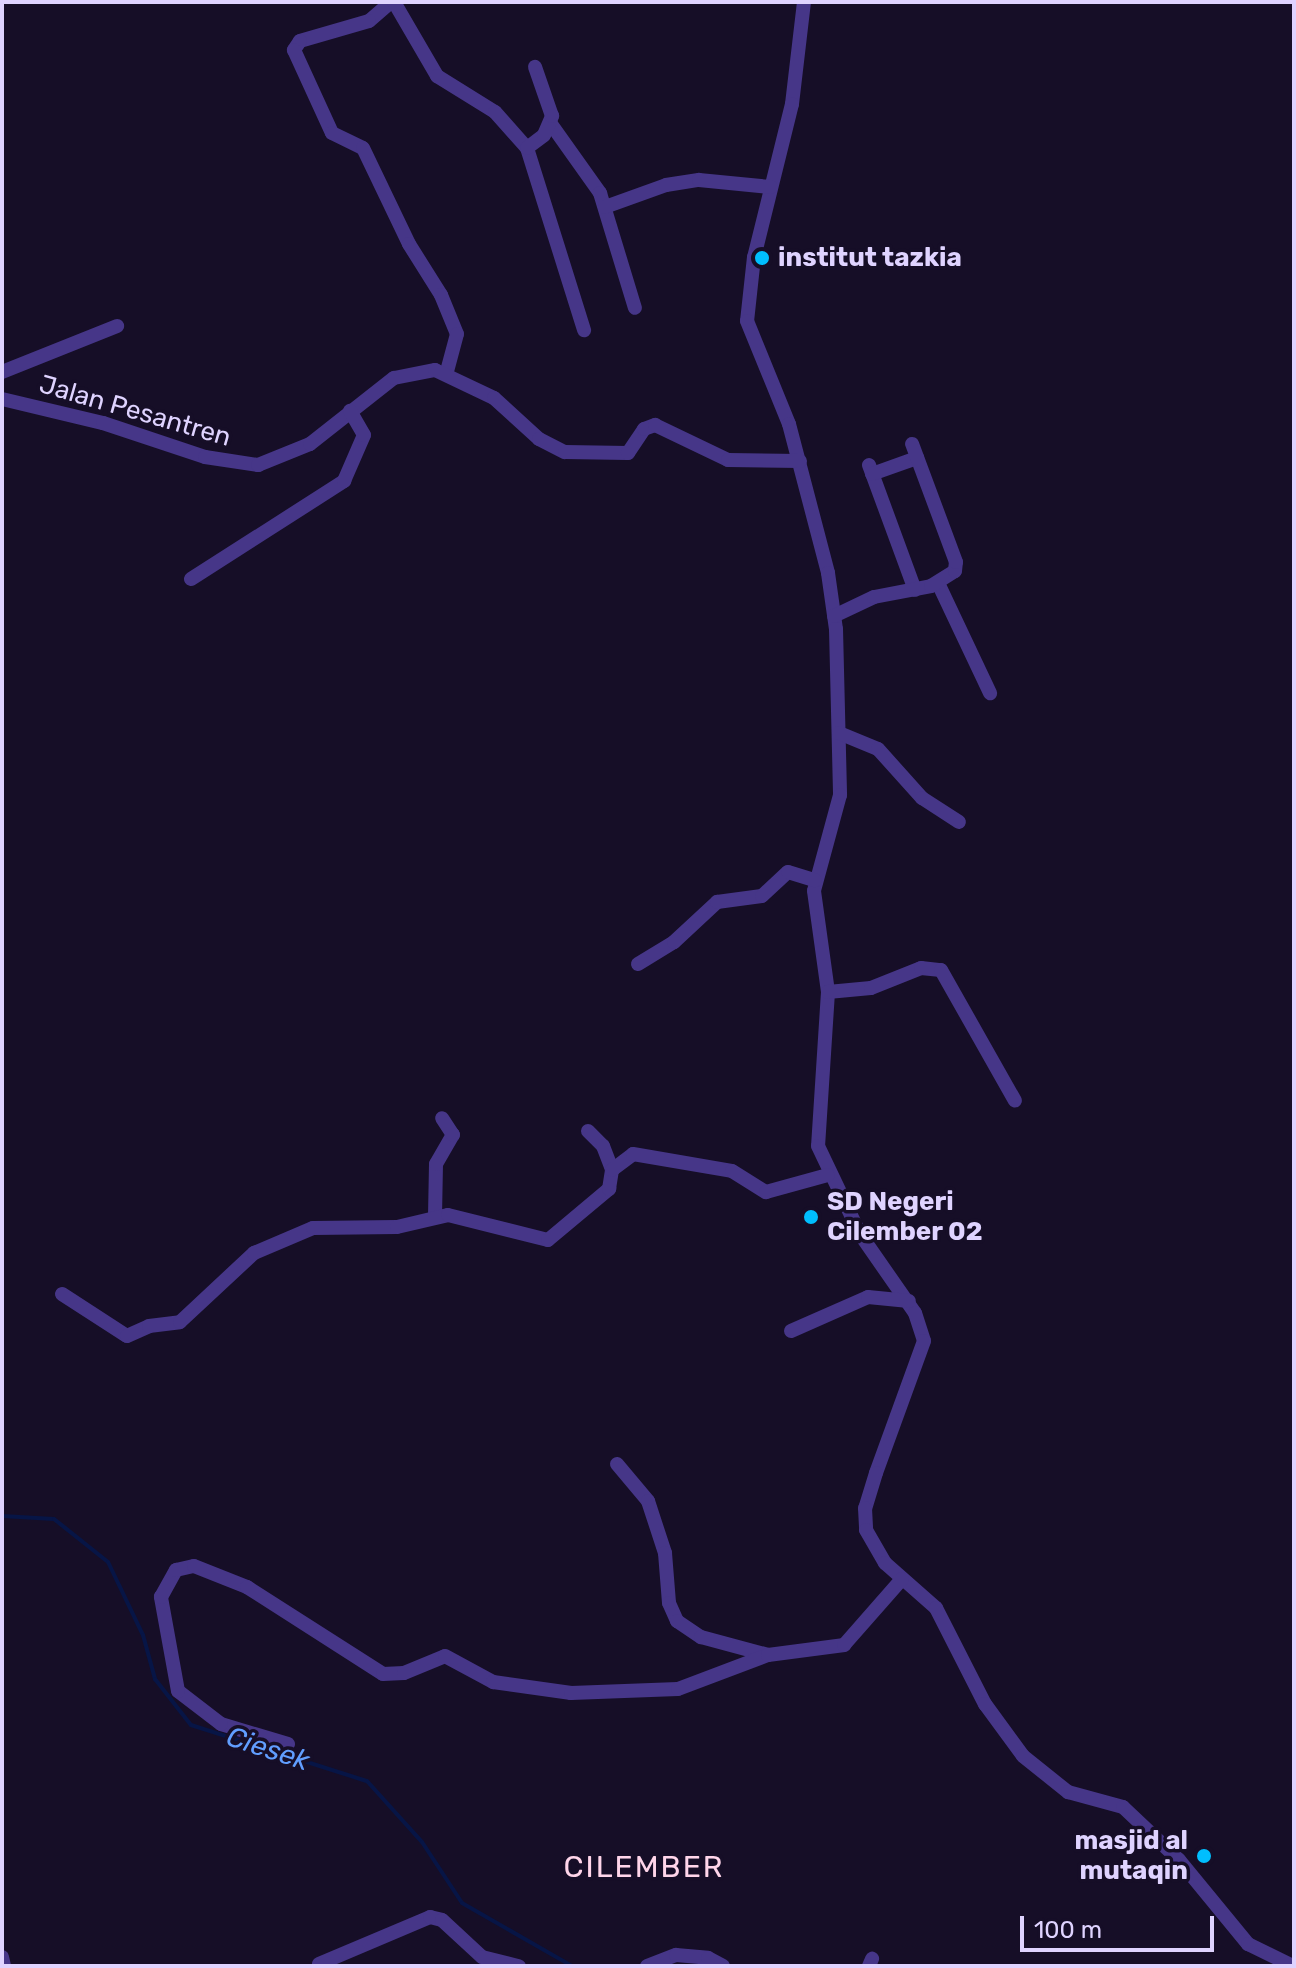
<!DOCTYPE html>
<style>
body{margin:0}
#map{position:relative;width:1296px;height:1968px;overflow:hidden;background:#160e27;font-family:Rubik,sans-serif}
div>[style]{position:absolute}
.stream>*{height:4px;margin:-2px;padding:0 2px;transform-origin:2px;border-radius:2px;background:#071546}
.minor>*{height:14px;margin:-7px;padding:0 7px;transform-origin:7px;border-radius:7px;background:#463688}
.dots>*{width:22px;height:22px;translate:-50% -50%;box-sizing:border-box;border:4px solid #160e27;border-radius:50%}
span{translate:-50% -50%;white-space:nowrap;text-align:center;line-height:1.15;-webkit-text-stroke:7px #160e27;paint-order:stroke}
.poi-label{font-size:26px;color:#dfd3ff;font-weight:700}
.left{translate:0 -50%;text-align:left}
.right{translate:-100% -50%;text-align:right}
.street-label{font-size:26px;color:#dfd3ff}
.water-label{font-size:28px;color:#619eff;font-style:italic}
.quarter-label{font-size:30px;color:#ffd5ea;letter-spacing:2px}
.frame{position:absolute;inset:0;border:4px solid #dfd3ff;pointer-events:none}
.scale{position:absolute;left:1020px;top:1916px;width:194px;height:36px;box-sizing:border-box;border:4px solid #dfd3ff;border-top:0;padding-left:10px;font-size:24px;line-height:28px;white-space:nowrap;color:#dfd3ff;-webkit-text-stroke:6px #160e27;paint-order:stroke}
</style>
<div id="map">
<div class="stream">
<div style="left:2px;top:1516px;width:52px;rotate:3.3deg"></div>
<div style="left:54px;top:1519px;width:69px;rotate:38.5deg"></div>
<div style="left:108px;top:1562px;width:81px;rotate:64.4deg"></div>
<div style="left:143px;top:1635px;width:46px;rotate:74.7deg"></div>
<div style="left:155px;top:1679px;width:58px;rotate:52deg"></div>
<div style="left:191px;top:1725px;width:185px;rotate:17.7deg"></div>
<div style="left:367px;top:1781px;width:82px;rotate:48deg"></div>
<div style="left:422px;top:1842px;width:73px;rotate:56.7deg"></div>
<div style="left:462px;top:1903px;width:127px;rotate:29.8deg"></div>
</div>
<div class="minor">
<div style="left:391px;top:2px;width:29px;rotate:139deg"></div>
<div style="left:369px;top:21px;width:72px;rotate:163.8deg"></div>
<div style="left:300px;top:41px;width:11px;rotate:124deg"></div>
<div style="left:294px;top:50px;width:91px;rotate:65.4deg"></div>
<div style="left:332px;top:133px;width:34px;rotate:26deg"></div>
<div style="left:363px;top:148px;width:106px;rotate:64.4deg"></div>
<div style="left:409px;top:244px;width:60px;rotate:57.9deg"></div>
<div style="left:441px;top:295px;width:42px;rotate:67.7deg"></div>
<div style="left:457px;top:334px;width:39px;rotate:105deg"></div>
<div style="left:394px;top:2px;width:86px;rotate:59.8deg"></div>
<div style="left:437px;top:76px;width:68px;rotate:31.8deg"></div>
<div style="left:495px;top:112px;width:48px;rotate:48.4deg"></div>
<div style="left:527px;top:148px;width:191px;rotate:72.6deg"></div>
<div style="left:804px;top:2px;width:103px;rotate:96.7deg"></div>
<div style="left:792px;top:104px;width:158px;rotate:103.9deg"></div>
<div style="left:754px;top:257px;width:64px;rotate:96.2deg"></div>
<div style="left:747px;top:321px;width:111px;rotate:67.8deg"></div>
<div style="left:789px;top:424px;width:154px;rotate:75.3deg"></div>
<div style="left:828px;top:573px;width:57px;rotate:81.9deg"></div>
<div style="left:836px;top:629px;width:166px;rotate:88.6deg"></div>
<div style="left:840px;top:795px;width:99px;rotate:105.2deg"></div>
<div style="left:814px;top:891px;width:102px;rotate:82.1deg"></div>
<div style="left:828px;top:992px;width:154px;rotate:93.7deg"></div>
<div style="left:818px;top:1146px;width:98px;rotate:64.5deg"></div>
<div style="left:860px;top:1234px;width:96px;rotate:55.2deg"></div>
<div style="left:915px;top:1313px;width:29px;rotate:72deg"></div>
<div style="left:924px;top:1341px;width:140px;rotate:110deg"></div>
<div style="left:876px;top:1473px;width:37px;rotate:107deg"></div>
<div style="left:865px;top:1508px;width:22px;rotate:87deg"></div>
<div style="left:866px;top:1530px;width:38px;rotate:60deg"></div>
<div style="left:885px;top:1563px;width:68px;rotate:41.4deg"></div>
<div style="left:936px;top:1608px;width:108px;rotate:63deg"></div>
<div style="left:985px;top:1704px;width:64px;rotate:53.8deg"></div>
<div style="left:1023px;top:1756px;width:58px;rotate:38.7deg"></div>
<div style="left:1068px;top:1792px;width:57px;rotate:15.3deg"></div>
<div style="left:1123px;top:1807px;width:77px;rotate:43.4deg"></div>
<div style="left:1179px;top:1860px;width:109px;rotate:50.6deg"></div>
<div style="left:1248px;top:1944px;width:50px;rotate:26.1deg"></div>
<div style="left:551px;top:124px;width:85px;rotate:54.6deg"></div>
<div style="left:600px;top:193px;width:120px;rotate:73.1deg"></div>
<div style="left:527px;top:148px;width:21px;rotate:-37deg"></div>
<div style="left:544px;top:135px;width:21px;rotate:-67deg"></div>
<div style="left:552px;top:116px;width:52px;rotate:-109.1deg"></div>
<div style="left:605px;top:207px;width:65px;rotate:-19.8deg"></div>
<div style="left:666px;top:185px;width:33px;rotate:-9deg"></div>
<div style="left:699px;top:180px;width:72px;rotate:5.6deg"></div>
<div style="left:2px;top:372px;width:124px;rotate:-21.8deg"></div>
<div style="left:2px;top:399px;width:104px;rotate:13.4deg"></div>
<div style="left:103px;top:423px;width:108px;rotate:18.4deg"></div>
<div style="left:205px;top:457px;width:54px;rotate:8.6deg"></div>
<div style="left:258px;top:465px;width:56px;rotate:-22deg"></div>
<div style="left:310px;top:444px;width:107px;rotate:-38.2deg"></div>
<div style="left:394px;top:378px;width:42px;rotate:-11deg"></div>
<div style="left:435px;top:370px;width:65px;rotate:25.4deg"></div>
<div style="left:494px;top:398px;width:61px;rotate:42.3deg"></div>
<div style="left:539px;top:439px;width:29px;rotate:27deg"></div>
<div style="left:565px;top:452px;width:63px;rotate:0.9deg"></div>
<div style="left:628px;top:453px;width:29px;rotate:-56deg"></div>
<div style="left:644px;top:429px;width:12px;rotate:-20deg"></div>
<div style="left:655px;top:425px;width:81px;rotate:25.6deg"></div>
<div style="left:728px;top:460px;width:72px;rotate:0.8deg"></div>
<div style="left:869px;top:465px;width:133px;rotate:69.8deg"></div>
<div style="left:872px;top:474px;width:48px;rotate:-19.6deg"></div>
<div style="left:191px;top:579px;width:182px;rotate:-32.6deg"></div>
<div style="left:344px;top:481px;width:50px;rotate:-66.5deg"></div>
<div style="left:364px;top:435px;width:28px;rotate:-120deg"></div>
<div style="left:938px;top:583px;width:122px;rotate:64.7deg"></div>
<div style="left:834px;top:616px;width:44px;rotate:-25.4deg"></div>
<div style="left:874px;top:597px;width:58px;rotate:-10.9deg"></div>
<div style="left:931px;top:586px;width:28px;rotate:-32deg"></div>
<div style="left:955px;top:571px;width:9px;rotate:-84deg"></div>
<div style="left:956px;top:562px;width:126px;rotate:-110.4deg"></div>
<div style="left:839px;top:733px;width:42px;rotate:22.3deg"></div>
<div style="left:878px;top:749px;width:66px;rotate:48.1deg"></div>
<div style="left:922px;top:798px;width:44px;rotate:33deg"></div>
<div style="left:638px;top:964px;width:42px;rotate:-31.4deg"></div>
<div style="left:674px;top:942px;width:59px;rotate:-42.9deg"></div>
<div style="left:717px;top:902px;width:45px;rotate:-7.6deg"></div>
<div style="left:762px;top:896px;width:35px;rotate:-43deg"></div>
<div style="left:788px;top:872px;width:28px;rotate:17deg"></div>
<div style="left:828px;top:992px;width:43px;rotate:-5.3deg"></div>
<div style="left:871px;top:988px;width:54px;rotate:-21.8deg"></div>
<div style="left:921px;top:968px;width:20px;rotate:6deg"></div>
<div style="left:941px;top:970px;width:150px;rotate:60.5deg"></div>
<div style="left:588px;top:1131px;width:21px;rotate:45deg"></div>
<div style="left:603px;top:1146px;width:26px;rotate:69deg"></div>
<div style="left:435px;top:1216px;width:52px;rotate:-88.9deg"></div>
<div style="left:436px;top:1164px;width:34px;rotate:-60deg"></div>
<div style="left:453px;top:1135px;width:20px;rotate:-123deg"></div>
<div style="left:62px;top:1294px;width:77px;rotate:32.9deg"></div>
<div style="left:127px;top:1336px;width:24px;rotate:-24deg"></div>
<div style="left:149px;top:1326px;width:31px;rotate:-7deg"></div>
<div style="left:180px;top:1322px;width:101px;rotate:-43deg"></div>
<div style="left:254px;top:1253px;width:64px;rotate:-23deg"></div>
<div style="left:313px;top:1228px;width:84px;rotate:-0.7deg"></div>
<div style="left:397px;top:1227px;width:52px;rotate:-13.2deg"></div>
<div style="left:448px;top:1215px;width:103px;rotate:14deg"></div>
<div style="left:548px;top:1240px;width:80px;rotate:-39.9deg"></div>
<div style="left:609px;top:1189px;width:19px;rotate:-81deg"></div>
<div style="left:612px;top:1170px;width:26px;rotate:-37deg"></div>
<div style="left:633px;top:1154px;width:100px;rotate:9.7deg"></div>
<div style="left:732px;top:1171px;width:40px;rotate:32deg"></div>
<div style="left:766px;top:1192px;width:64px;rotate:-15.3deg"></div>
<div style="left:791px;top:1331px;width:84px;rotate:-23.8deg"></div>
<div style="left:868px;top:1297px;width:41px;rotate:5.6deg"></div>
<div style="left:617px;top:1464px;width:48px;rotate:50deg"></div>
<div style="left:648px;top:1501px;width:55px;rotate:71.9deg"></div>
<div style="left:665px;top:1553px;width:50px;rotate:85.4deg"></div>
<div style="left:669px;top:1603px;width:20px;rotate:66deg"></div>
<div style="left:677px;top:1621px;width:29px;rotate:34deg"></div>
<div style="left:701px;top:1637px;width:69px;rotate:15deg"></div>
<div style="left:288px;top:1744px;width:70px;rotate:-163.4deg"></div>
<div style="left:221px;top:1724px;width:54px;rotate:-142.5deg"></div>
<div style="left:178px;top:1691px;width:96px;rotate:-100.3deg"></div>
<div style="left:161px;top:1597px;width:31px;rotate:-61deg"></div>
<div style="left:176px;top:1570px;width:18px;rotate:-13deg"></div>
<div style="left:194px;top:1566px;width:57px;rotate:21.6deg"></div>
<div style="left:247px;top:1587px;width:161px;rotate:32.6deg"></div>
<div style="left:383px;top:1674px;width:21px;rotate:-3deg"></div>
<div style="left:404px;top:1673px;width:44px;rotate:-22.5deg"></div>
<div style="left:445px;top:1656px;width:55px;rotate:28.4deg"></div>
<div style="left:493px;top:1682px;width:79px;rotate:8deg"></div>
<div style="left:571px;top:1693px;width:107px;rotate:-2.1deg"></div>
<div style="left:678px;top:1689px;width:96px;rotate:-20.7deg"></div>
<div style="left:768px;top:1655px;width:77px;rotate:-7.5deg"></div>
<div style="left:844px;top:1645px;width:88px;rotate:-48.7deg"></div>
<div style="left:2px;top:1957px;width:9px;rotate:77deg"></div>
<div style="left:319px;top:1964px;width:121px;rotate:-22.9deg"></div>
<div style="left:430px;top:1917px;width:12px;rotate:14deg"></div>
<div style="left:442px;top:1920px;width:54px;rotate:42.8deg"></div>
<div style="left:482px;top:1957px;width:38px;rotate:14deg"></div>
<div style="left:647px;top:1966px;width:31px;rotate:-21deg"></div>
<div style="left:676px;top:1955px;width:32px;rotate:5deg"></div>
<div style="left:708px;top:1958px;width:17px;rotate:28deg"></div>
<div style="left:869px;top:1966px;width:8px;rotate:-67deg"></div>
</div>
<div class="dots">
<div style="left:762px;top:258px;background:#00befe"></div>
<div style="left:811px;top:1217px;background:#00befe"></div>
<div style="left:1204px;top:1856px;background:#00befe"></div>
</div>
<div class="poi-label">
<span class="left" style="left:778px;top:258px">institut tazkia</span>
<span class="left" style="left:827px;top:1217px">SD Negeri<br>Cilember 02</span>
<span class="right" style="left:1188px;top:1856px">masjid al<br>mutaqin</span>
</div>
<div class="street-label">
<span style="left:135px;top:411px;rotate:16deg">Jalan Pesantren</span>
</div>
<div class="water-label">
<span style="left:268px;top:1749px;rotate:18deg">Ciesek</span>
</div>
<div class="quarter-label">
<span style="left:644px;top:1867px">CILEMBER</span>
</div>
<div class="frame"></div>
<div class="scale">100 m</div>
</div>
